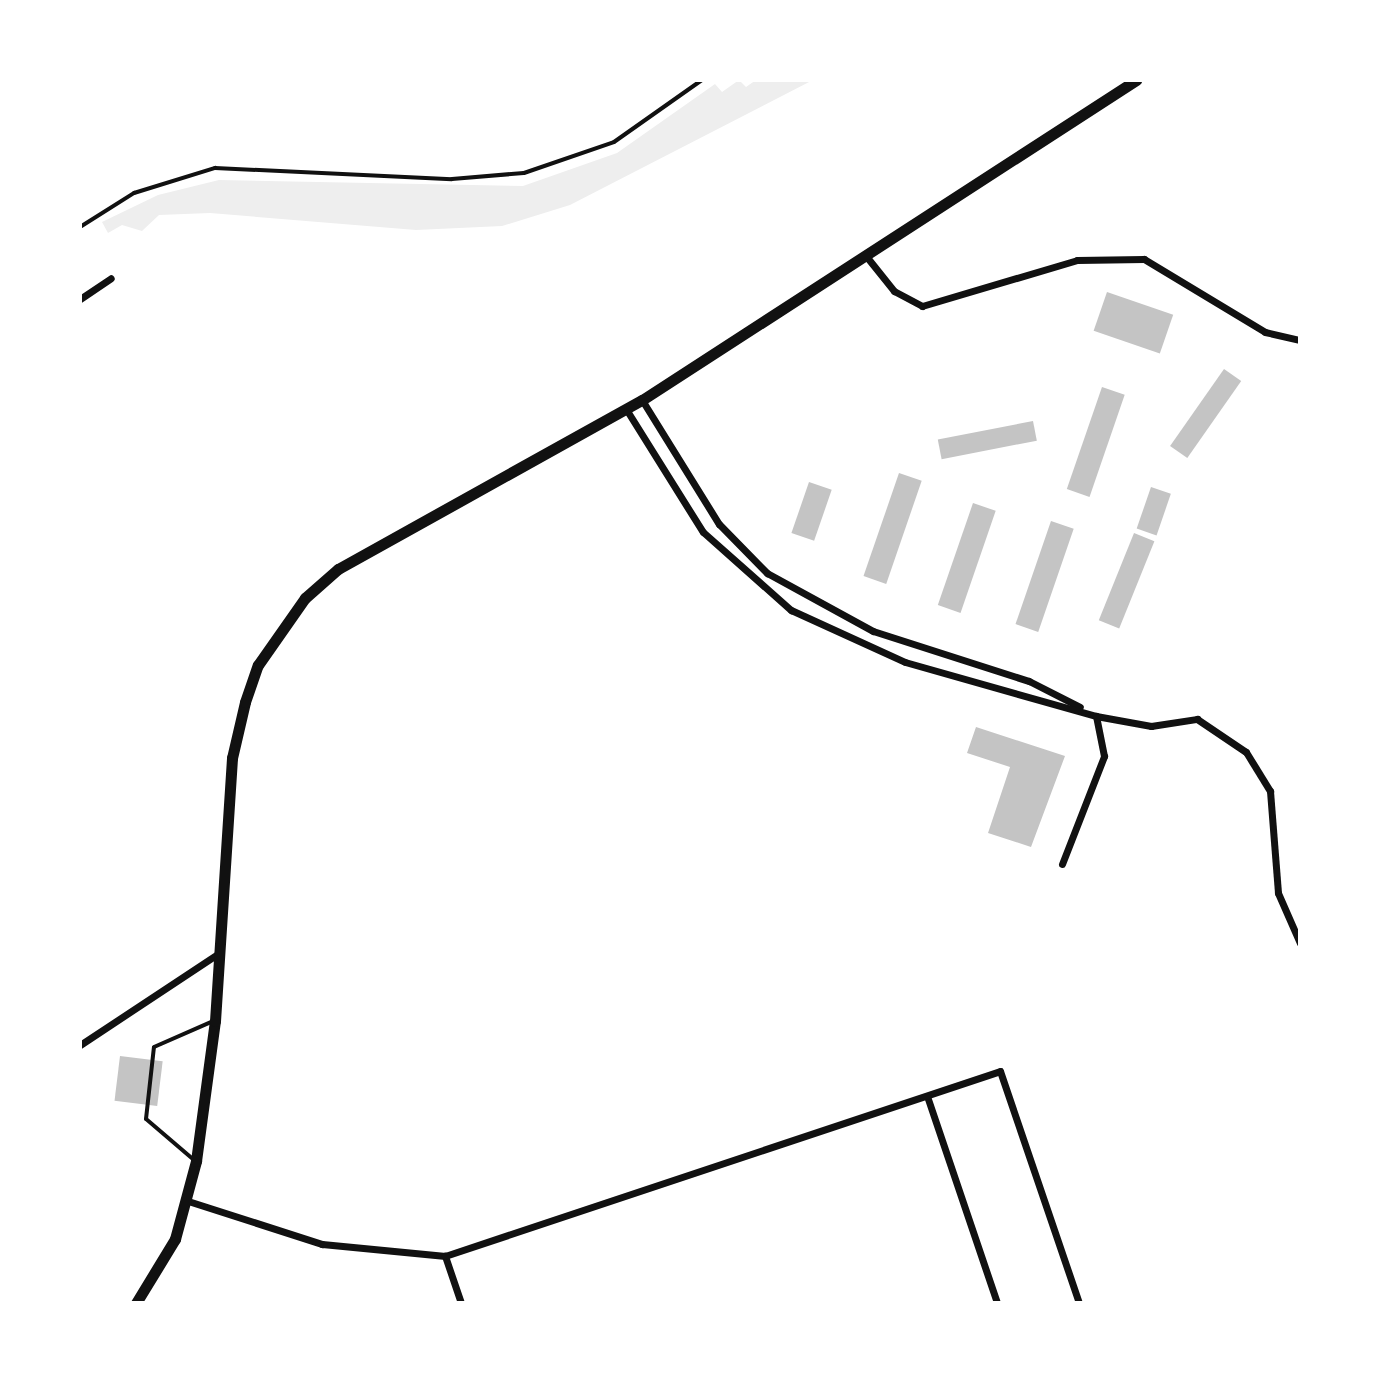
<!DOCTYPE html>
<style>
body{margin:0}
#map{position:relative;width:1380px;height:1383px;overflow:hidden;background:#fff;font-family:"Exo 2",sans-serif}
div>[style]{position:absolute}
.green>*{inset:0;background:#eee}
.building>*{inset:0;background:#c4c4c4;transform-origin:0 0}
.service>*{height:4px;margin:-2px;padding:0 2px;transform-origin:2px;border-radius:2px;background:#111}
.minor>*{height:7px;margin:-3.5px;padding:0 3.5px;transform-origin:3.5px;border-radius:3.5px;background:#111}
.primary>*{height:11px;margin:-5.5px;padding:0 5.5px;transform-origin:5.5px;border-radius:5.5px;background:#111}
span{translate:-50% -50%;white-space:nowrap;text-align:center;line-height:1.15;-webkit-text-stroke:7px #fff;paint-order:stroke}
.frame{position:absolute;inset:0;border:82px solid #fff;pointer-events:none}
</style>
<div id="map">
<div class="green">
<div style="clip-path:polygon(739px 80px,746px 87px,756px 80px,813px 80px,570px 205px,502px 226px,416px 230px,210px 213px,159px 215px,142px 231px,122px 225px,108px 233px,102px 222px,158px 195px,219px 180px,523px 186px,617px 153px,715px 84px,722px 92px)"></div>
</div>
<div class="building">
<div style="left:1107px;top:292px;width:70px;height:41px;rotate:19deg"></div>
<div style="left:1224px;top:369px;width:21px;height:94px;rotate:35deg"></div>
<div style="left:1102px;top:387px;width:24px;height:108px;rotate:19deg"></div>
<div style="left:1033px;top:421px;width:20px;height:97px;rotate:79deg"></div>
<div style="left:899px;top:473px;width:24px;height:109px;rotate:19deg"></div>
<div style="left:809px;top:482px;width:24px;height:54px;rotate:19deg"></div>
<div style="left:1151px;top:487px;width:21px;height:44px;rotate:19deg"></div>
<div style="left:973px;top:503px;width:24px;height:108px;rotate:19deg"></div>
<div style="left:1051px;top:521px;width:24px;height:109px;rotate:19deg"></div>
<div style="left:1134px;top:533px;width:22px;height:94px;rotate:22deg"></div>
<div style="clip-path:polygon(976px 727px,1065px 756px,1031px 847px,988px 833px,1010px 767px,967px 753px)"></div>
<div style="left:120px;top:1056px;width:43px;height:45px;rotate:7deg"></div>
</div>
<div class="service">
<div style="left:80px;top:227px;width:64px;rotate:-32.2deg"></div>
<div style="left:134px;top:193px;width:85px;rotate:-17.2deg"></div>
<div style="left:215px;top:168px;width:237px;rotate:2.7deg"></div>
<div style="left:452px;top:179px;width:72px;rotate:-4.8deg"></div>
<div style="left:524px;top:173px;width:95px;rotate:-19deg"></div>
<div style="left:614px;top:142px;width:108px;rotate:-35.2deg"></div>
<div style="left:194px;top:1160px;width:63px;rotate:-139.5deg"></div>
<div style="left:146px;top:1119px;width:72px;rotate:-83.7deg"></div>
<div style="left:154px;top:1047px;width:62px;rotate:-23.7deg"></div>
</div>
<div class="minor">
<div style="left:866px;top:256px;width:45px;rotate:51.3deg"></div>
<div style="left:894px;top:291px;width:32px;rotate:28deg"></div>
<div style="left:922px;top:306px;width:162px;rotate:-16.5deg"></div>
<div style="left:1077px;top:260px;width:67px;rotate:-0.9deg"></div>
<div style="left:1144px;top:259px;width:141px;rotate:31.1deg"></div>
<div style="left:1265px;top:332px;width:36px;rotate:13deg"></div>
<div style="left:80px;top:299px;width:37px;rotate:-34deg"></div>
<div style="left:642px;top:400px;width:146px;rotate:58.2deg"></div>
<div style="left:719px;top:524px;width:69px;rotate:45.6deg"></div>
<div style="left:767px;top:573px;width:121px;rotate:28.7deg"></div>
<div style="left:873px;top:631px;width:164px;rotate:17.8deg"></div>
<div style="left:1029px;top:681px;width:57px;rotate:27deg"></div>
<div style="left:626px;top:409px;width:145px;rotate:58deg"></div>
<div style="left:703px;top:532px;width:118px;rotate:41.6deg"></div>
<div style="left:791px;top:610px;width:125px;rotate:24.5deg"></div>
<div style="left:905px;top:662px;width:198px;rotate:15.8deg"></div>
<div style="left:1096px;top:716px;width:56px;rotate:10.3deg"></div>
<div style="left:1151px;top:726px;width:47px;rotate:-8.7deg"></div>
<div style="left:1197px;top:719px;width:59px;rotate:34deg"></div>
<div style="left:1246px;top:752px;width:46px;rotate:58.4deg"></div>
<div style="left:1270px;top:791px;width:102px;rotate:85.5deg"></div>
<div style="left:1278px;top:893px;width:55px;rotate:66.3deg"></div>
<div style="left:1062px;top:864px;width:116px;rotate:-68.7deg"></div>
<div style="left:1104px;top:756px;width:41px;rotate:-101.3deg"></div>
<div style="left:80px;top:1045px;width:167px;rotate:-33.5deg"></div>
<div style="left:927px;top:1096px;width:219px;rotate:71.3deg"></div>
<div style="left:188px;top:1201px;width:141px;rotate:17.8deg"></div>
<div style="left:322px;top:1244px;width:124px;rotate:5.6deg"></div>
<div style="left:461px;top:1303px;width:50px;rotate:-108.8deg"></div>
<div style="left:445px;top:1256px;width:585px;rotate:-18.43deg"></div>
<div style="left:1000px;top:1071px;width:245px;rotate:71.2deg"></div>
</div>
<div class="primary">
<div style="left:136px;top:1303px;width:75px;rotate:-58.6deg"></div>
<div style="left:175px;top:1239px;width:81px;rotate:-74.9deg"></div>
<div style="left:196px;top:1161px;width:141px;rotate:-82.3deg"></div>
<div style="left:215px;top:1021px;width:264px;rotate:-86.3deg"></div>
<div style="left:232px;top:758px;width:57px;rotate:-76.9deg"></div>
<div style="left:245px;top:702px;width:39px;rotate:-71deg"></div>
<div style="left:258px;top:665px;width:82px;rotate:-55deg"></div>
<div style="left:305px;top:598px;width:44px;rotate:-41.3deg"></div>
<div style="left:338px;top:569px;width:348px;rotate:-29.1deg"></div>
<div style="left:642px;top:400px;width:589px;rotate:-32.93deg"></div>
</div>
<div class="frame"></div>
</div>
